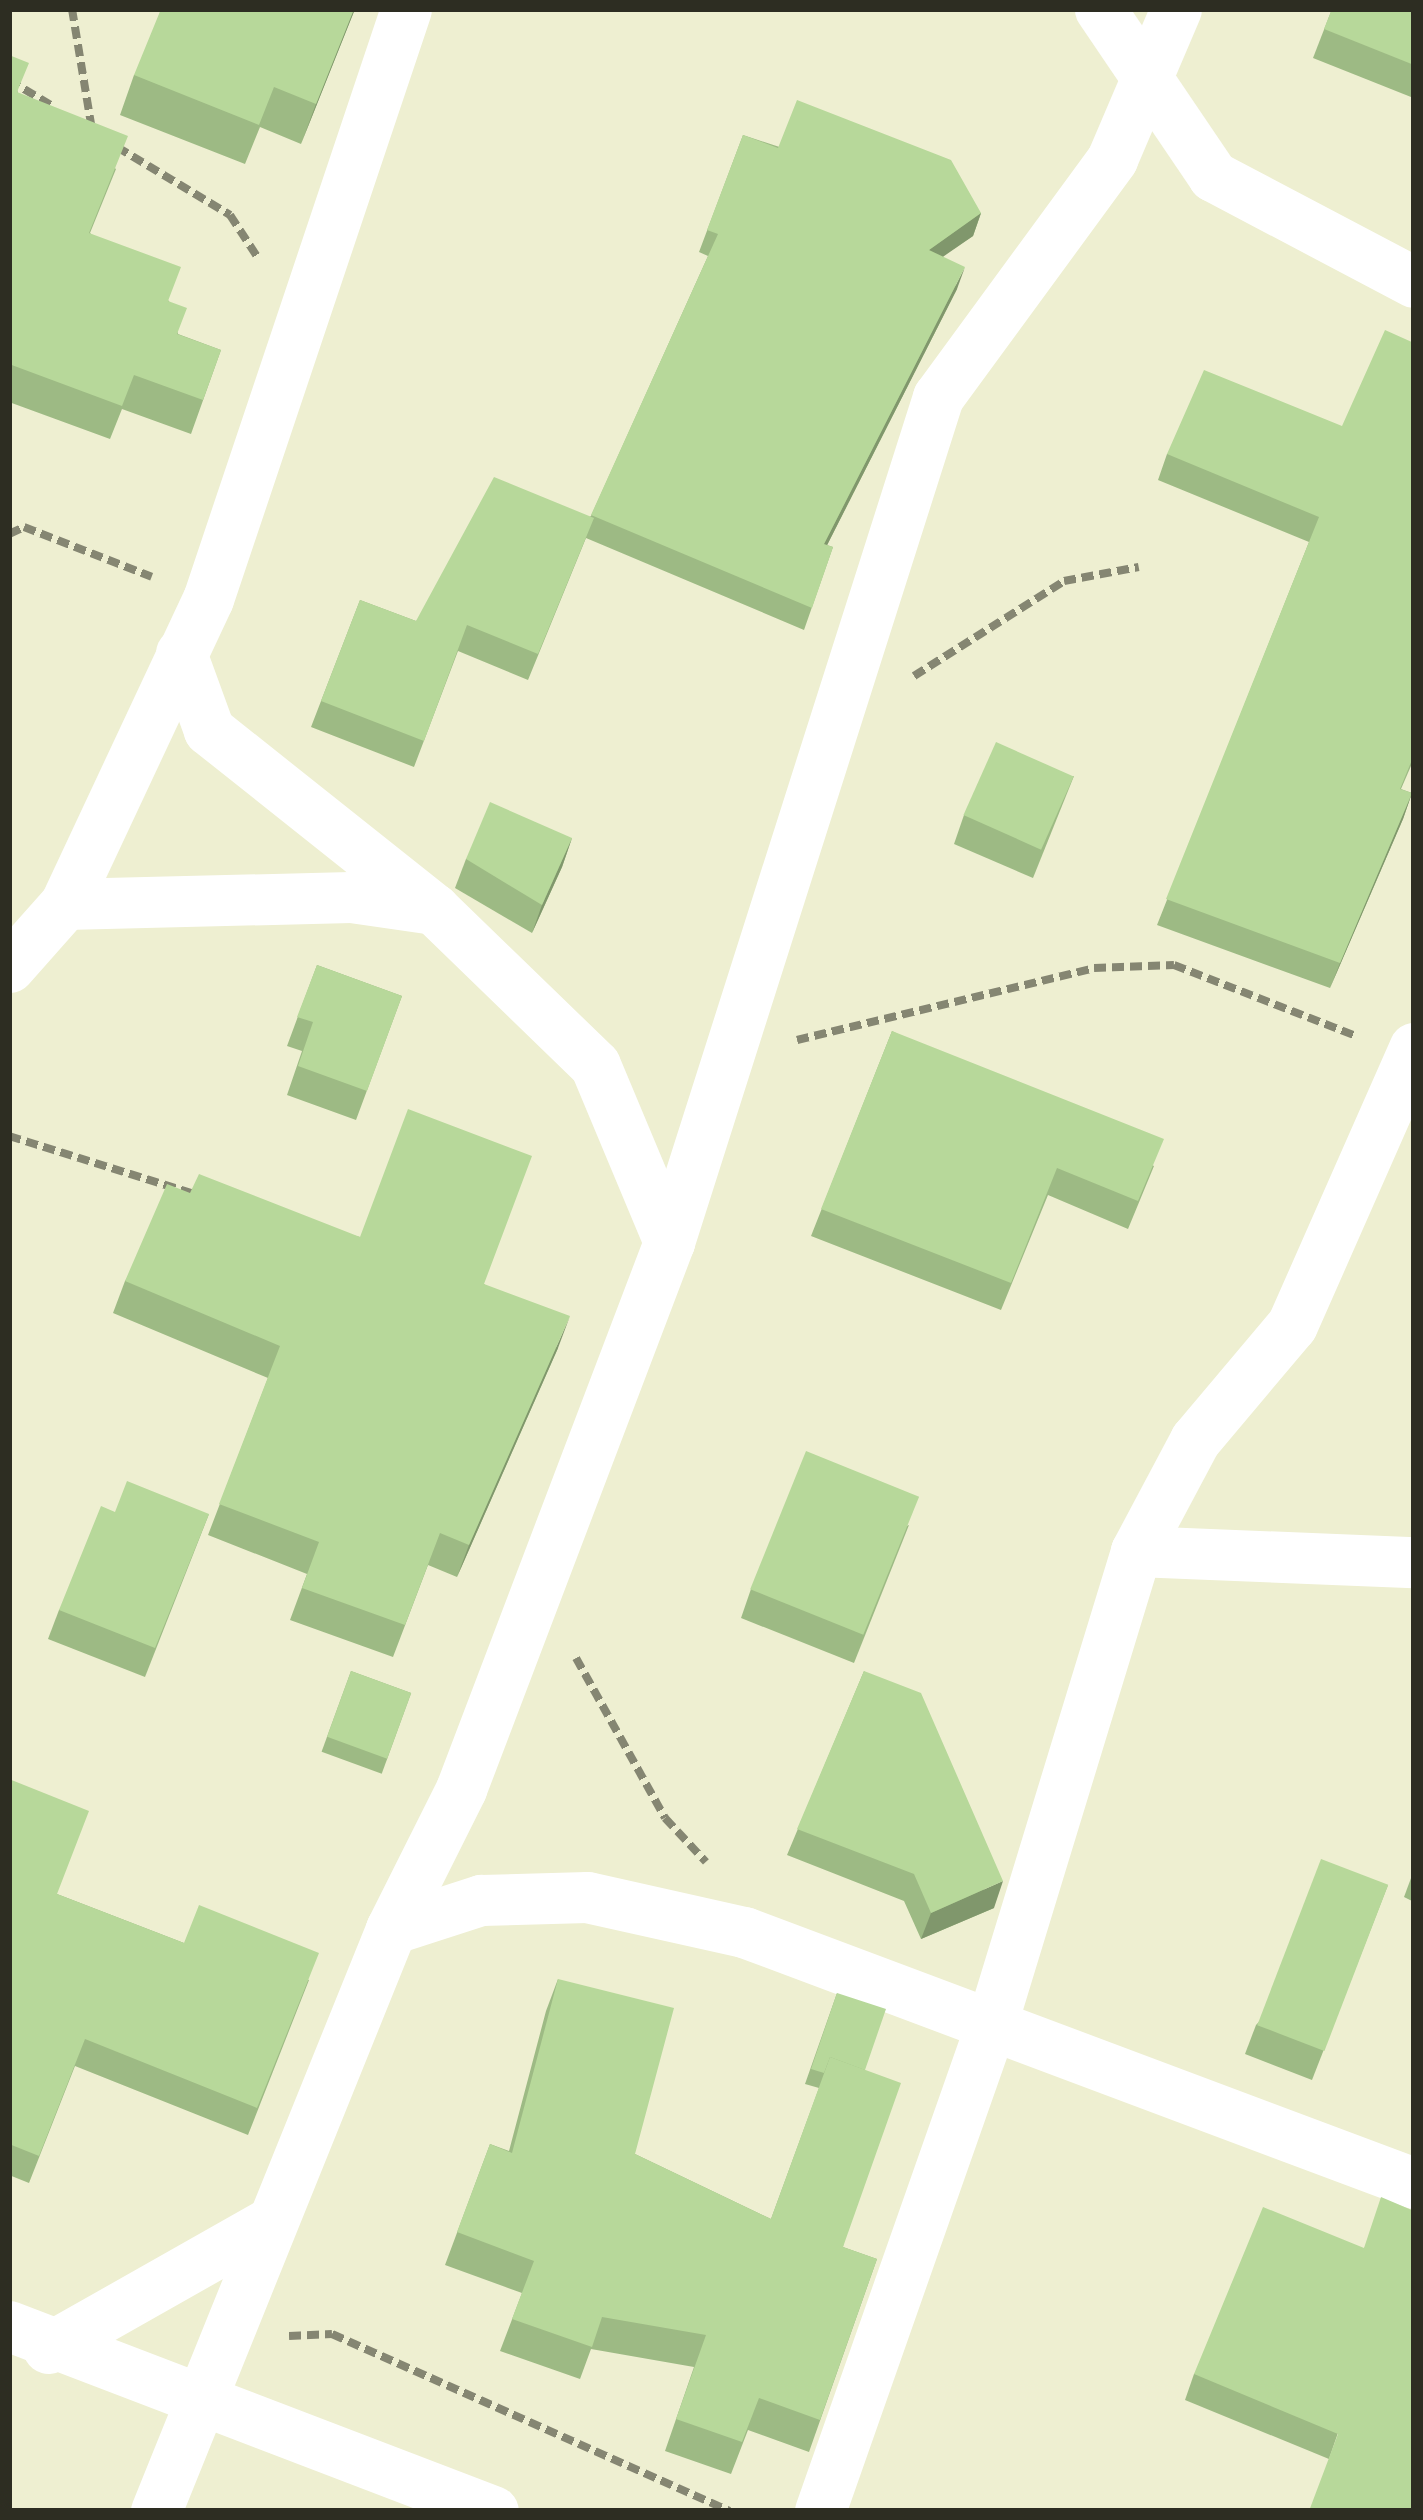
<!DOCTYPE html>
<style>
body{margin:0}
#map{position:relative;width:1423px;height:2520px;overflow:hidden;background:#eeefd1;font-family:"Nunito Sans",sans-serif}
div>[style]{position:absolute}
.path>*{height:8px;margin-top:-4px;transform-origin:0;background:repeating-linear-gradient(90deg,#858672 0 12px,transparent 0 18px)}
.street>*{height:51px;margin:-25.5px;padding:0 25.5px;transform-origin:25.5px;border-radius:25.5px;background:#fff}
.wall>*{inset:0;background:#9dba84;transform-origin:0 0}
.shaded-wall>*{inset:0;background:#80976c}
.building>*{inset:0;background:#b7d89a;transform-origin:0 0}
span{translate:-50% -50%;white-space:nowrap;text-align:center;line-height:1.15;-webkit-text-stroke:9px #fff;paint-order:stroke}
.frame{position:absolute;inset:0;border:12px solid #2d2d22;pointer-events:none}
</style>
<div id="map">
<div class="path">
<div style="left:72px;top:9px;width:123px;rotate:80.6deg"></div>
<div style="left:9px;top:80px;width:52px;rotate:31deg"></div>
<div style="left:117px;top:147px;width:132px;rotate:31deg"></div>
<div style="left:230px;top:215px;width:51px;rotate:56.9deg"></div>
<div style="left:9px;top:534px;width:17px;rotate:-25deg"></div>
<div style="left:24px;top:527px;width:137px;rotate:21.3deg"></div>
<div style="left:914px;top:676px;width:178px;rotate:-32.3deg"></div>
<div style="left:1064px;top:581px;width:76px;rotate:-10.6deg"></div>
<div style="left:797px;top:1040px;width:306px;rotate:-13.6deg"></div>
<div style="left:1094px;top:968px;width:80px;rotate:-2.1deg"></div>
<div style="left:1174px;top:965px;width:193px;rotate:21.3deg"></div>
<div style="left:9px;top:1136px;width:197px;rotate:17.4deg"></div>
<div style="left:576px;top:1658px;width:183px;rotate:60.9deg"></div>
<div style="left:665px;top:1818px;width:60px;rotate:47deg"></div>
<div style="left:289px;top:2336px;width:43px;rotate:-2.7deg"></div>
<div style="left:332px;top:2334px;width:435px;rotate:24deg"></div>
</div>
<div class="street">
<div style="left:1100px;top:9px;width:202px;rotate:55.9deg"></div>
<div style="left:1213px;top:176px;width:227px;rotate:27.8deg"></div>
<div style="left:65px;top:904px;width:286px;rotate:-1.4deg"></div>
<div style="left:351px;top:897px;width:84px;rotate:8.2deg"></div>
<div style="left:434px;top:909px;width:288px;rotate:-141.5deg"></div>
<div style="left:209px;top:730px;width:82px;rotate:-110deg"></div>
<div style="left:434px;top:909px;width:224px;rotate:44.1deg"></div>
<div style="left:595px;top:1065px;width:192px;rotate:67.3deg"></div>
<div style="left:9px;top:967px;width:84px;rotate:-48.4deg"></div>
<div style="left:65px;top:904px;width:337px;rotate:-64.9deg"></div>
<div style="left:208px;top:599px;width:622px;rotate:-71.45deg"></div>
<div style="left:1136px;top:1551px;width:278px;rotate:2.3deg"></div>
<div style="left:391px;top:1929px;width:95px;rotate:-17.9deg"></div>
<div style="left:481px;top:1900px;width:106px;rotate:-1.6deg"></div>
<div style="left:587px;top:1897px;width:161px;rotate:12.6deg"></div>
<div style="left:744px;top:1932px;width:715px;rotate:20.54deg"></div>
<div style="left:9px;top:2326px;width:518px;rotate:20.92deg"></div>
<div style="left:48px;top:2348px;width:254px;rotate:-29.5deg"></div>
<div style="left:156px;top:2511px;width:628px;rotate:-68.01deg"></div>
<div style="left:391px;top:1929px;width:157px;rotate:-63.4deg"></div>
<div style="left:461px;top:1789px;width:585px;rotate:-69.18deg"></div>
<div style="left:669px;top:1242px;width:887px;rotate:-72.34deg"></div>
<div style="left:938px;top:397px;width:295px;rotate:-53.8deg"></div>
<div style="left:1112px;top:159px;width:163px;rotate:-66.9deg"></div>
<div style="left:820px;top:2511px;width:522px;rotate:-70.63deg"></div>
<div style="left:993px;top:2019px;width:489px;rotate:-73deg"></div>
<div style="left:1136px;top:1551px;width:126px;rotate:-62deg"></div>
<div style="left:1195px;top:1440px;width:150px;rotate:-49.9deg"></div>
<div style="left:1292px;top:1325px;width:303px;rotate:-66.2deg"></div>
</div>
<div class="wall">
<div style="clip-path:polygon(355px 9px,301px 144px,260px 127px,245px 164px,120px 115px,134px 75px)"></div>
<div style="clip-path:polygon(1332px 9px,1414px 9px,1414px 88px,1411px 97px,1313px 58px)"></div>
<div style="clip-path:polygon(9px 55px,18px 93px,116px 169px,90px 233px,169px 301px,178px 334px,221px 350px,191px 434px,122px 409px,110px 439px,9px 402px)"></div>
<div style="clip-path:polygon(743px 135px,981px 213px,973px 236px,943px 256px,957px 289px,827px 545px,833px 547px,804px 630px,586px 538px,528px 680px,458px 651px,414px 767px,311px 727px,360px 600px,416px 621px,591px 516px,708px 256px,699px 252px)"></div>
<div style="clip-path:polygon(1342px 426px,1414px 759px,1401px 789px,1412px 793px,1403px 819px,1330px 988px,1157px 925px,1309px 542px,1158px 480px,1167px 454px)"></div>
<div style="clip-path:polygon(1074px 776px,1033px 878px,954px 844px,964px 815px)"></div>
<div style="clip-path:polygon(572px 838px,562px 867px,532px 933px,455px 888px,466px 859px)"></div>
<div style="clip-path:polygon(317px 965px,402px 996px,356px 1120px,287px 1095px,302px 1051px,287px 1046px)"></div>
<div style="clip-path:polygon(892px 1031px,1154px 1166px,1128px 1229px,1048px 1195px,1001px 1310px,811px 1236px)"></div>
<div style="clip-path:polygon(190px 1193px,360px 1237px,484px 1284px,558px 1348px,457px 1577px,428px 1565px,393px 1657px,290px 1620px,307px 1574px,208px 1535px,268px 1378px,113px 1313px,125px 1281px)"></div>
<div style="clip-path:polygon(209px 1514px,145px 1677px,48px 1639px,59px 1610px)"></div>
<div style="clip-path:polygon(909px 1525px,854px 1663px,741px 1618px,751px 1589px)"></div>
<div style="left:351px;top:1671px;width:64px;height:86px;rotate:20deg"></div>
<div style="clip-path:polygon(864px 1671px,994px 1908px,921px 1939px,904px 1901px,787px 1855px)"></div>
<div style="clip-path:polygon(9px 1779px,57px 1894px,184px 1943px,309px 1980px,248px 2135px,75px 2066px,29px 2183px,9px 2175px)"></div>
<div style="clip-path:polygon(1414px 1870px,1414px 1902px,1404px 1897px)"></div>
<div style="clip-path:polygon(1388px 1885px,1312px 2080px,1245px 2054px,1256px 2025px)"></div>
<div style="clip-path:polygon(558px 1979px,635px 2154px,771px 2219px,819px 2088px,805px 2084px,837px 1993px,865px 2070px,843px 2247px,877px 2259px,809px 2452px,748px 2430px,731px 2474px,665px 2451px,694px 2367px,591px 2349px,580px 2379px,500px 2351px,522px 2293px,445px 2265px,490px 2144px,509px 2151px,546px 2011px)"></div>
<div style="clip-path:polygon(1414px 2211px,1329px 2459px,1185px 2400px,1194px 2374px)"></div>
</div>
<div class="shaded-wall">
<div style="clip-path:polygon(354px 9px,355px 9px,301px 144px,316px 104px)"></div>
<div style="clip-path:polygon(981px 213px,973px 236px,921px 272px,929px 250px)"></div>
<div style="clip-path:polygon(965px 267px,957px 289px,816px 567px,824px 544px)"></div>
<div style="clip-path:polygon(1412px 793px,1403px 819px,1330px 988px,1340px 963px)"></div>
<div style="clip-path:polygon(572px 838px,562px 867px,532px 933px,542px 905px)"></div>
<div style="clip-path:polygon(570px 1316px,558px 1348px,457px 1577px,469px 1545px)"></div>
<div style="clip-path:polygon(1003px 1881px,994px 1908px,921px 1939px,931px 1913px)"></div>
</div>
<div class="building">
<div style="clip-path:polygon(161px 9px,354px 9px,316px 104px,274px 87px,259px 125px,134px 75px)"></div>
<div style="clip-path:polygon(1332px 9px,1414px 9px,1414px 65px,1324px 29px)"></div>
<div style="clip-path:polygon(9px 55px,29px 63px,17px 92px,128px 136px,89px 233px,181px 267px,168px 301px,187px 308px,177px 334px,221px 350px,203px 400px,134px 375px,122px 406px,9px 364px)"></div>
<div style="clip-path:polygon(797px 100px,951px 160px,981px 213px,929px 250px,965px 267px,824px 544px,833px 547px,812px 608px,591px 515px,718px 234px,707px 230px,743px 135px,778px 148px)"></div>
<div style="clip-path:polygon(1385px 330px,1414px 343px,1414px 755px,1400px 789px,1412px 793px,1340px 963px,1166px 899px,1319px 517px,1167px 454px,1204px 370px,1342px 426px)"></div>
<div style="clip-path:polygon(494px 477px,594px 518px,538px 654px,467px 625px,424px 741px,321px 701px,360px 600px,416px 621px)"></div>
<div style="left:996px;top:742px;width:85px;height:80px;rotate:24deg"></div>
<div style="clip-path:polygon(490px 802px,572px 838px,542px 905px,466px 859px)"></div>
<div style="clip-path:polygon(317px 965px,402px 996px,367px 1091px,298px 1066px,313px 1022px,297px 1017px)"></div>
<div style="clip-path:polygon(892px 1031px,1164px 1139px,1138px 1201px,1057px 1168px,1011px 1283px,821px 1209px)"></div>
<div style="clip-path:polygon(408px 1109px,532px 1156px,484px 1284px,570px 1316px,469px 1545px,440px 1533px,405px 1625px,302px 1588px,319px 1542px,219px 1504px,280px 1346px,125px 1281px,167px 1184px,190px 1193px,199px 1174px,360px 1237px)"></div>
<div style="left:806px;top:1451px;width:122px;height:149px;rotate:22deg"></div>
<div style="clip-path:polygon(127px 1481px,209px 1514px,155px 1648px,59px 1610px,101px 1506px,115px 1512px)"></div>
<div style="left:351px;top:1671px;width:64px;height:70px;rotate:20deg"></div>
<div style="clip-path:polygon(864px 1671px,921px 1693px,1003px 1881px,931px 1913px,914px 1874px,797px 1829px)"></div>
<div style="clip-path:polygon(9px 1779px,89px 1811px,57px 1894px,184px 1943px,199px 1905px,319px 1953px,257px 2108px,85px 2039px,39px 2156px,9px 2144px)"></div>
<div style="left:1321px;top:1859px;width:72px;height:178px;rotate:21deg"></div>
<div style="clip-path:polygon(558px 1979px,674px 2008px,635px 2154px,771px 2219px,830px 2057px,901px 2083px,843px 2247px,877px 2259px,820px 2420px,759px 2398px,742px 2442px,676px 2419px,706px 2335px,602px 2317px,592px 2347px,512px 2319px,534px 2261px,457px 2232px,490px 2144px,512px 2153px)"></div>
<div style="clip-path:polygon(837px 1993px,886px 2009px,865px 2070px,830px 2057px,824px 2073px,811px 2069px)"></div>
<div style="clip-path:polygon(1381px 2197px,1414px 2211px,1414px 2511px,1309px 2511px,1338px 2434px,1194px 2374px,1263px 2207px,1364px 2248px)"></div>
</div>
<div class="frame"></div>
</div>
